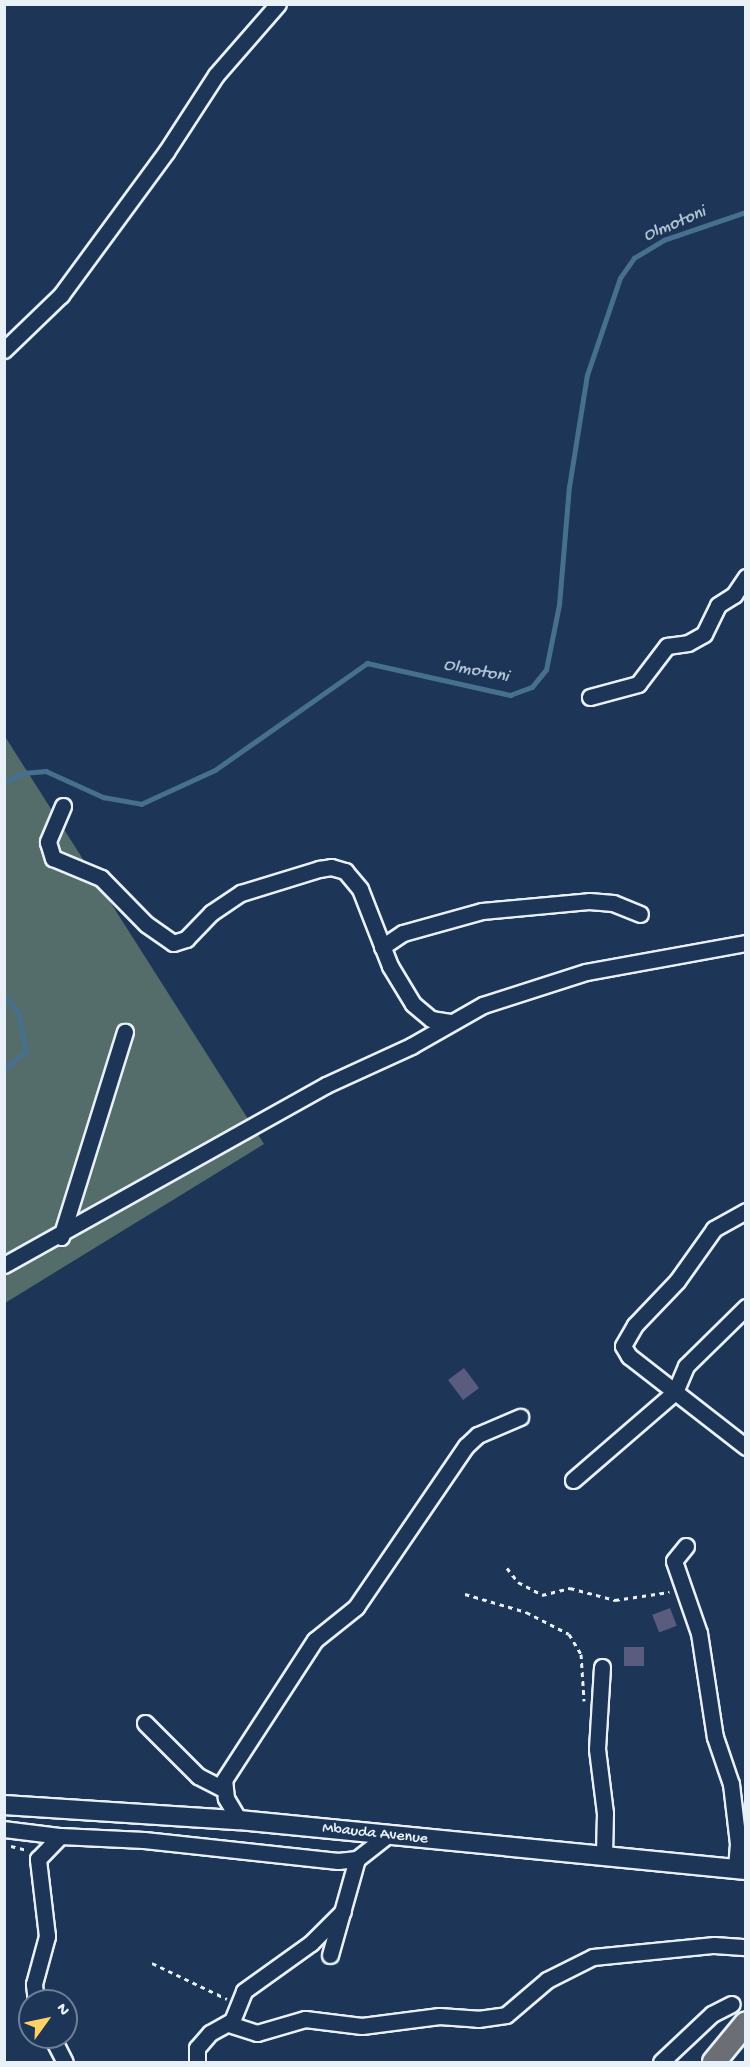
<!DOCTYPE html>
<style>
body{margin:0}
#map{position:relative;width:750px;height:2067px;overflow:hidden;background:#1d3557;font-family:"Gochi Hand",sans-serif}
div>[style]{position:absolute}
.green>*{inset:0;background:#556d6a}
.stream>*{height:4.5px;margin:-2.25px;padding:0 2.25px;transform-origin:2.25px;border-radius:2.25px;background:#46708d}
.building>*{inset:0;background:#595b7f;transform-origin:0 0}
.path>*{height:3px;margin-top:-1.5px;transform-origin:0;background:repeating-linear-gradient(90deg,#e8f1f8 0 4.5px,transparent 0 9px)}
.roads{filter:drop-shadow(2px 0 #e8f1f8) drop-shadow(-2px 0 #e8f1f8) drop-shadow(0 2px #e8f1f8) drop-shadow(0 -2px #e8f1f8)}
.minor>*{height:15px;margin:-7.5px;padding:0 7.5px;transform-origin:7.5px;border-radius:7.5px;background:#1d3557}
.tertiary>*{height:18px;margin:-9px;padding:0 9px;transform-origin:9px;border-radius:9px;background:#1d3557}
.primary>*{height:22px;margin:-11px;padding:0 11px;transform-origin:11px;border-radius:11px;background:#6b6f75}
span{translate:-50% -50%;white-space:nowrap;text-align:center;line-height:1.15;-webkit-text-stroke:5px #1d3557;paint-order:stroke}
.street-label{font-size:16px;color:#e8f1f8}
.water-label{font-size:18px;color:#afc4d3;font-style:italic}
.frame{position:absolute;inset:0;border:6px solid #e8f1f8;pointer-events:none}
.north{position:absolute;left:18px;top:1989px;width:60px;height:60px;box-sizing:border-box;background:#1d3557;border:2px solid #6e8097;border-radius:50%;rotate:57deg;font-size:16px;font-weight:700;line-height:24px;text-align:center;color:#e8f1f8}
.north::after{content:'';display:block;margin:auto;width:21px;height:27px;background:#ffd166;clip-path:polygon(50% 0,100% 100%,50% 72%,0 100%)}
</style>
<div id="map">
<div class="green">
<div style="clip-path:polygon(4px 735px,264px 1144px,5px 1303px,4px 1303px)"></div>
</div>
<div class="stream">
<div style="left:4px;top:782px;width:21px;rotate:-25deg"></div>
<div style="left:23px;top:773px;width:23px;rotate:-5deg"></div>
<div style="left:46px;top:771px;width:63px;rotate:24.5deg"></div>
<div style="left:103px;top:797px;width:39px;rotate:10deg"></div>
<div style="left:141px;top:804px;width:81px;rotate:-24.7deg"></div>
<div style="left:215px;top:770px;width:186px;rotate:-35.1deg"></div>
<div style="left:367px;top:663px;width:147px;rotate:12.6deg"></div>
<div style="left:510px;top:695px;width:23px;rotate:-20deg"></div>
<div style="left:532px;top:687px;width:22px;rotate:-51deg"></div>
<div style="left:546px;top:670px;width:66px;rotate:-78.7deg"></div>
<div style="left:559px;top:605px;width:118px;rotate:-85.2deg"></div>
<div style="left:569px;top:487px;width:113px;rotate:-80.9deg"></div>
<div style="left:587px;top:375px;width:102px;rotate:-71.2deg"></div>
<div style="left:620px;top:278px;width:24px;rotate:-55deg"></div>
<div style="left:634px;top:258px;width:35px;rotate:-31deg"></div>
<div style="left:664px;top:240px;width:87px;rotate:-18.9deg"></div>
<div style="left:4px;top:995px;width:23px;rotate:50deg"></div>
<div style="left:19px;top:1013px;width:40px;rotate:80deg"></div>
<div style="left:26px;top:1052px;width:28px;rotate:141deg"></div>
</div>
<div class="building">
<div style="left:464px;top:1368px;width:25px;height:20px;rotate:53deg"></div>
<div style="left:670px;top:1608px;width:19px;height:19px;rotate:69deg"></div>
<div style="left:624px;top:1647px;width:20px;height:19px"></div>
</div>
<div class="path">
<div style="left:507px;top:1568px;width:18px;rotate:52deg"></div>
<div style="left:518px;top:1582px;width:27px;rotate:28deg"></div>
<div style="left:542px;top:1595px;width:29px;rotate:-14deg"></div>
<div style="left:570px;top:1588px;width:47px;rotate:14.9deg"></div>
<div style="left:615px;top:1600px;width:55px;rotate:-8.4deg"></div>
<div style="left:465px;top:1594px;width:64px;rotate:16.4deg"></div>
<div style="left:526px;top:1612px;width:48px;rotate:27.1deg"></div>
<div style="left:569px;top:1634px;width:23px;rotate:59deg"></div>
<div style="left:581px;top:1654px;width:47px;rotate:86.3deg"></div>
<div style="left:11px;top:1846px;width:16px;rotate:14deg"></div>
<div style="left:152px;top:1963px;width:83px;rotate:25.6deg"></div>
</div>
<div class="roads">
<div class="minor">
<div style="left:4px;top:350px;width:79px;rotate:-44deg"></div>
<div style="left:61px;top:295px;width:177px;rotate:-53.7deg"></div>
<div style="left:166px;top:152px;width:92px;rotate:-57deg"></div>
<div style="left:216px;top:75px;width:94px;rotate:-48.9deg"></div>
<div style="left:590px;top:697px;width:50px;rotate:-15.2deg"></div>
<div style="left:638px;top:684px;width:48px;rotate:-52.7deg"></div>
<div style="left:667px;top:646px;width:21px;rotate:-8deg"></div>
<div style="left:688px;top:643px;width:18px;rotate:-29deg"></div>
<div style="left:704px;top:634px;width:32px;rotate:-64deg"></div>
<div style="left:718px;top:605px;width:19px;rotate:-32deg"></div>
<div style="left:734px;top:595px;width:22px;rotate:-56deg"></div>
<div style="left:63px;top:806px;width:39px;rotate:113deg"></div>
<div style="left:48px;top:842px;width:17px;rotate:73deg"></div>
<div style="left:53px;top:858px;width:52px;rotate:22.6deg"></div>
<div style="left:101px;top:878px;width:64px;rotate:45.6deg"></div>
<div style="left:146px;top:924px;width:33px;rotate:35deg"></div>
<div style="left:173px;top:943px;width:14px;rotate:-17deg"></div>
<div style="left:186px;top:939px;width:36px;rotate:-46deg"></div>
<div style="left:211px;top:913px;width:36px;rotate:-34deg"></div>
<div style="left:241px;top:893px;width:82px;rotate:-17.1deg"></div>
<div style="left:319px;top:869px;width:12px;rotate:-9deg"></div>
<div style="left:331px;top:867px;width:15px;rotate:16deg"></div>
<div style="left:345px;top:871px;width:23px;rotate:50deg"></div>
<div style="left:360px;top:889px;width:83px;rotate:68.7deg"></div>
<div style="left:390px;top:966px;width:44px;rotate:58.8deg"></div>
<div style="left:413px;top:1004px;width:23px;rotate:40deg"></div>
<div style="left:431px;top:1019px;width:19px;rotate:9deg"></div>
<div style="left:382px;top:947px;width:25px;rotate:-34deg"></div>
<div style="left:403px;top:933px;width:82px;rotate:-15.6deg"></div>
<div style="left:482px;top:911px;width:107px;rotate:-5.3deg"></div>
<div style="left:589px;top:901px;width:24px;rotate:5deg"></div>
<div style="left:613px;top:903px;width:29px;rotate:22deg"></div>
<div style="left:746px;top:1211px;width:37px;rotate:151deg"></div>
<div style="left:714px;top:1229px;width:64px;rotate:125.4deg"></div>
<div style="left:677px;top:1281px;width:61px;rotate:133.7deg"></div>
<div style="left:635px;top:1325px;width:24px;rotate:120deg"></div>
<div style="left:623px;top:1346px;width:12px;rotate:59deg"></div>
<div style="left:629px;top:1356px;width:148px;rotate:37.9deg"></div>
<div style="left:61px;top:1237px;width:215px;rotate:-72.7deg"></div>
<div style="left:4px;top:1265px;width:369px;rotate:-29.2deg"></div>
<div style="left:326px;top:1085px;width:94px;rotate:-24.6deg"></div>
<div style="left:411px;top:1046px;width:83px;rotate:-29.7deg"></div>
<div style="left:483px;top:1005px;width:108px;rotate:-17.8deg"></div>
<div style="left:586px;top:972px;width:163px;rotate:-10.3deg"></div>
<div style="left:573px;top:1480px;width:135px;rotate:-40.8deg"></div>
<div style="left:675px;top:1392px;width:28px;rotate:-67deg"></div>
<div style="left:686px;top:1366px;width:84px;rotate:-44.5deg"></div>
<div style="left:686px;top:1546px;width:19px;rotate:129deg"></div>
<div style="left:674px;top:1561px;width:76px;rotate:70.9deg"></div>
<div style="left:699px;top:1633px;width:105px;rotate:81.3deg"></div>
<div style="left:715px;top:1737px;width:50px;rotate:71.2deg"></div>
<div style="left:731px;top:1784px;width:60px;rotate:83.3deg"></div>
<div style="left:738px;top:1844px;width:25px;rotate:95deg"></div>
<div style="left:602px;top:1667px;width:82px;rotate:93.5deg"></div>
<div style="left:597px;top:1749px;width:64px;rotate:82.9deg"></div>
<div style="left:605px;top:1813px;width:41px;rotate:91.4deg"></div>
<div style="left:145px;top:1723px;width:75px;rotate:45deg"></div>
<div style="left:198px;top:1776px;width:28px;rotate:27deg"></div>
<div style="left:239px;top:1820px;width:26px;rotate:-121deg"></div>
<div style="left:226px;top:1798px;width:18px;rotate:-96deg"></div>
<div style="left:224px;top:1780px;width:167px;rotate:-57deg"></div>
<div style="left:315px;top:1640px;width:53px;rotate:-38.8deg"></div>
<div style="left:356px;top:1607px;width:195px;rotate:-55.7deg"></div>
<div style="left:466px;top:1446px;width:16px;rotate:-43deg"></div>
<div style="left:478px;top:1435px;width:46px;rotate:-23.2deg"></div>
<div style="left:4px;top:1829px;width:56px;rotate:7.1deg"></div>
<div style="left:330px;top:1955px;width:100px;rotate:-74.3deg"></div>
<div style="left:36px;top:2001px;width:17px;rotate:-97deg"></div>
<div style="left:34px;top:1984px;width:50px;rotate:-74.8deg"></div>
<div style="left:47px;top:1936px;width:78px;rotate:-96.7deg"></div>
<div style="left:38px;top:1859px;width:32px;rotate:-46deg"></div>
<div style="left:60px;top:1836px;width:84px;rotate:2.7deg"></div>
<div style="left:144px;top:1840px;width:195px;rotate:6.2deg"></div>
<div style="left:338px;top:1861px;width:19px;rotate:-6deg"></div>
<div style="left:357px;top:1859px;width:36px;rotate:-38deg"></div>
<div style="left:229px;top:2024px;width:29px;rotate:18deg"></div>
<div style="left:257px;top:2033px;width:50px;rotate:-16.3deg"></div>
<div style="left:305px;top:2019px;width:57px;rotate:7deg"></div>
<div style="left:362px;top:2026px;width:78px;rotate:-7.4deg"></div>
<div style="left:439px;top:2016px;width:39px;rotate:4deg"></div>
<div style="left:478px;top:2019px;width:28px;rotate:-8deg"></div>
<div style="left:506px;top:2015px;width:54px;rotate:-40.5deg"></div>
<div style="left:547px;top:1980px;width:51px;rotate:-26.6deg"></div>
<div style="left:593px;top:1957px;width:122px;rotate:-5.7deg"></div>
<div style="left:714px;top:1945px;width:32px;rotate:4deg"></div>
<div style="left:52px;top:2037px;width:28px;rotate:63deg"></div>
<div style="left:197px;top:2062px;width:14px;rotate:-90deg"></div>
<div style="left:197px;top:2048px;width:20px;rotate:-49deg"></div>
<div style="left:210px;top:2033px;width:25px;rotate:-29deg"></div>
<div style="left:232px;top:2021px;width:32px;rotate:-68deg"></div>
<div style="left:244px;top:1991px;width:82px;rotate:-35.6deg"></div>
<div style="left:311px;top:1943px;width:45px;rotate:-45deg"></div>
<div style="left:661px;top:2062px;width:70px;rotate:-43.3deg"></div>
<div style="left:712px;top:2014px;width:22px;rotate:-27deg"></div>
</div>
<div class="tertiary">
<div style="left:4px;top:1805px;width:235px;rotate:3.7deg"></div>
<div style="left:239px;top:1820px;width:509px;rotate:5.63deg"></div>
</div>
<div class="primary">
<div style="left:714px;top:2062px;width:50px;rotate:-50.6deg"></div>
</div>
</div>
<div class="street-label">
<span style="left:375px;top:1835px;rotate:6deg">Mbauda Avenue</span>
</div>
<div class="water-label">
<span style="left:675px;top:225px;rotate:-23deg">Olmotoni</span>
<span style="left:476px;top:672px;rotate:11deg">Olmotoni</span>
</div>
<div class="frame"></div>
<div class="north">N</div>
</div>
